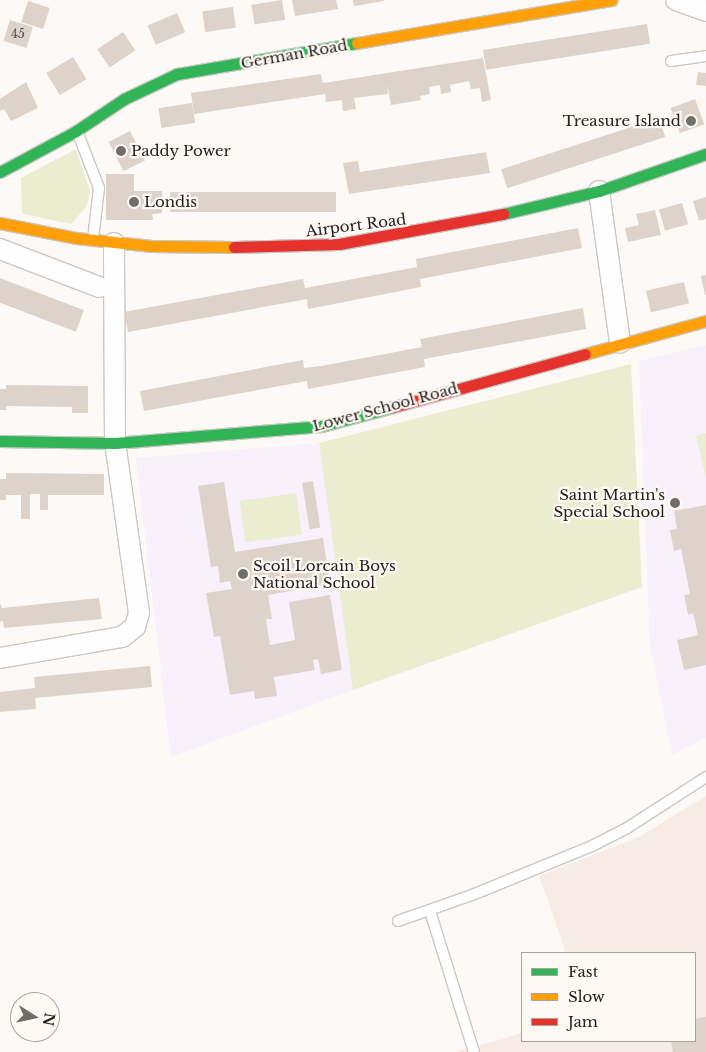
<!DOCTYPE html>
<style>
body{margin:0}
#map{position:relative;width:706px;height:1052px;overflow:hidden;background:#fcf9f6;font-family:"Libre Baskerville",serif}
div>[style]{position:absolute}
.built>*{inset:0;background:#f6ece5}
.education>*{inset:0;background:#f8f1fb}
.green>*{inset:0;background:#eaedd0;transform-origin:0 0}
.building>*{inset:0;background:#ded3cb;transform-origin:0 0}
.roads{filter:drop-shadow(1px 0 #cac8c5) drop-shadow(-1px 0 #cac8c5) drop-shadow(0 1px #cac8c5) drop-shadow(0 -1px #cac8c5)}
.lane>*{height:10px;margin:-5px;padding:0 5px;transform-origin:5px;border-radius:5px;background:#fffefe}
.street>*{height:20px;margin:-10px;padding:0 10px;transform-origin:10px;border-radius:10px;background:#fffefe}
.fast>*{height:11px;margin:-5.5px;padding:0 5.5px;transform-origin:5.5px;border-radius:5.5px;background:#30b455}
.slow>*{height:11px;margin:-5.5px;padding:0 5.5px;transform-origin:5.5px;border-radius:5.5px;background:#ff9f0a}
.jam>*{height:11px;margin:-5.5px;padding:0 5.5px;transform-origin:5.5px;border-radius:5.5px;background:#e5322d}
.dots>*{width:14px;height:14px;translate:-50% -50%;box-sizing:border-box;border:2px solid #fff8f3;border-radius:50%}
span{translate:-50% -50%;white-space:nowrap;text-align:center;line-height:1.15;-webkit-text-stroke:4.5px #fff8f3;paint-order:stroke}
.number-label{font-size:12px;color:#524e4a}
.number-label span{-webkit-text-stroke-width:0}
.street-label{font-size:15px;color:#24211f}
.poi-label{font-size:15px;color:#24211f}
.right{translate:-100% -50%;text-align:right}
.left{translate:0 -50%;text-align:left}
.legend{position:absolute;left:521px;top:952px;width:175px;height:90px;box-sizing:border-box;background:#fff8f3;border:1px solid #a7a29e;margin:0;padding:6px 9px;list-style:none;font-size:15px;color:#24211f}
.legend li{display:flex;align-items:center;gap:10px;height:25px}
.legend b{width:25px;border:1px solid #a7a29e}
.north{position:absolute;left:10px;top:992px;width:50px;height:50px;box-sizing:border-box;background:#fff8f3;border:1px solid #a7a29e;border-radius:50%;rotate:100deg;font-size:14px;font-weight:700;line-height:20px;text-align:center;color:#24211f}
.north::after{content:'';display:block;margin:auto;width:18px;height:22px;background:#706d6a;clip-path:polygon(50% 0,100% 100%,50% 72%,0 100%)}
</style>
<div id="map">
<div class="built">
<div style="clip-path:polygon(706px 796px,706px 1052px,455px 1052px,522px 1033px,522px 1041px,695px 1041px,695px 953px,566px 953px,539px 876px,637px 838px)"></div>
</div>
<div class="education">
<div style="clip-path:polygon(706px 345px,706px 738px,672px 755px,650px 645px,639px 361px)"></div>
<div style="clip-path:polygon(319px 443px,353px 690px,171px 757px,136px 458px)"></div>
</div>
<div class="green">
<div style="clip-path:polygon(76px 149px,90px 191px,87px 206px,71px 224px,22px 214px,21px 178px)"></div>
<div style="clip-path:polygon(631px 364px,642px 587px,353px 690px,319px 443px)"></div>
<div style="clip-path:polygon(706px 433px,706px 478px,696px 436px)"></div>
<div style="left:296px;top:493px;width:42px;height:57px;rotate:82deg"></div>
</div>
<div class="building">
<div style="left:282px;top:0;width:20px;height:31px;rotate:81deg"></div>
<div style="clip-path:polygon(292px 0,336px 0,338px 9px,295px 16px)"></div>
<div style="clip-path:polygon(353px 0,384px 0,384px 1px,354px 6px)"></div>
<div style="left:28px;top:1px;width:23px;height:22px;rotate:18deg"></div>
<div style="left:233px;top:7px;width:21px;height:31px;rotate:82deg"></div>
<div style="left:177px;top:13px;width:21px;height:32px;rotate:67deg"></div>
<div style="left:10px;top:20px;width:24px;height:22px;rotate:17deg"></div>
<div style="left:647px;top:24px;width:20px;height:166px;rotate:81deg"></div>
<div style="left:123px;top:32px;width:22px;height:31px;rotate:56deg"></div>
<div style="left:73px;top:57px;width:26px;height:31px;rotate:59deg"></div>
<div style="clip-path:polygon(483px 58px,491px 100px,482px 102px,480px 88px,471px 89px,469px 81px,450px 85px,451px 92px,441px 94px,440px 85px,429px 87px,430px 94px,420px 96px,421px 100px,391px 105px,387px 83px,388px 94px,354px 98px,356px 109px,343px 111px,342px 100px,326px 102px,325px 94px,194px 114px,191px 93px,321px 74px,323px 83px)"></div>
<div style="clip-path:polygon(698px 72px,706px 73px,706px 86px,696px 85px)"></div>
<div style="clip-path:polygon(26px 82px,38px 108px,11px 121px,4px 109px,0 111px,0 99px)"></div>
<div style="left:695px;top:99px;width:27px;height:26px;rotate:70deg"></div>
<div style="left:192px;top:103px;width:20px;height:34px;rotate:81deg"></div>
<div style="left:659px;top:118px;width:20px;height:166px;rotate:72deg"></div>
<div style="left:130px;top:131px;width:33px;height:24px;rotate:63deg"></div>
<div style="clip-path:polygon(486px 152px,490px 173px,349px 194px,343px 163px,358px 161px,360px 172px)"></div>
<div style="clip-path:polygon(106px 174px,134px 174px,134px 191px,162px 191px,162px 213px,152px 214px,153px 220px,106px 220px)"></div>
<div style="left:336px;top:192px;width:20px;height:166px;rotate:90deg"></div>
<div style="clip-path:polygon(706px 197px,706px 219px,699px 221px,693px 201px)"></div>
<div style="left:682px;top:203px;width:22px;height:24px;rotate:74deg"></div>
<div style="clip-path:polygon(655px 210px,661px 235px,628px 242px,625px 228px,639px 225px,636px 214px)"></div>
<div style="clip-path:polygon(578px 228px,582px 248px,420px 279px,421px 287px,308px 309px,307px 299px,128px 332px,124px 312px,303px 279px,305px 288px,417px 267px,416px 259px)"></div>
<div style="clip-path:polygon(706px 275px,706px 295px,705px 295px,701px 276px)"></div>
<div style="left:0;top:278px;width:90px;height:23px;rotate:21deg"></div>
<div style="left:684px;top:282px;width:22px;height:39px;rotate:77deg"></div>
<div style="clip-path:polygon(583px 308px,586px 329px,424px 359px,425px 367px,308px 389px,307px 381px,144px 411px,140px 391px,303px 360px,304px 368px,321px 366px,422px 347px,420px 339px)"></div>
<div style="clip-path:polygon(6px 385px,88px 386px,88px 413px,72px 413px,72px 407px,6px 406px,6px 410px,0 410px,0 389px,6px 389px)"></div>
<div style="clip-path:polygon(6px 473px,104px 474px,104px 495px,48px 495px,48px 510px,40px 510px,40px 494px,30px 494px,30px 519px,21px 519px,21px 495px,6px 495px,6px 500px,0 500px,0 479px,6px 479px)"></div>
<div style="left:313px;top:481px;width:47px;height:11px;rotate:81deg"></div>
<div style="clip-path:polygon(224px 482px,235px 552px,323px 538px,330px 584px,268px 595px,272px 619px,266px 619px,270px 645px,295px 640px,289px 602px,330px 595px,342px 670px,321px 674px,318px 659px,313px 660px,315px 670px,274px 677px,277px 696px,255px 699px,254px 691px,230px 695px,220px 636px,214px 637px,206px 593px,232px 589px,230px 581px,220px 583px,218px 566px,211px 567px,198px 486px)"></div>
<div style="clip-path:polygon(706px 505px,706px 665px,684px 670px,677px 640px,698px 635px,693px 613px,688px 615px,684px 595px,690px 594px,681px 549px,674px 551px,670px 530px,677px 529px,674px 511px)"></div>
<div style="clip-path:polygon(99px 598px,102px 619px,4px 628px,3px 621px,0 622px,0 603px,2px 608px)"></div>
<div style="clip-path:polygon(150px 666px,152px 687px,35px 698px,36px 709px,0 712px,0 692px,35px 688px,34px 677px)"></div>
<div style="clip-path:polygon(706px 1017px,706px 1052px,673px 1052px,671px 1041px,695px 1041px,695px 1019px)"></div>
</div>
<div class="roads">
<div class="lane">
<div style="left:671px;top:61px;width:35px;rotate:-8deg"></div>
<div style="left:77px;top:131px;width:61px;rotate:68.9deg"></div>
<div style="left:99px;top:188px;width:51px;rotate:96.7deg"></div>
<div style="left:430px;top:911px;width:148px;rotate:72.7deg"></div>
<div style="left:398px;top:921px;width:78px;rotate:-19.4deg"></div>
<div style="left:472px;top:895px;width:130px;rotate:-22.2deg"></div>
<div style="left:592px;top:846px;width:39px;rotate:-27deg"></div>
<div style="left:627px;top:828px;width:94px;rotate:-32.8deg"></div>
</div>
<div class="street">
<div style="left:676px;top:0;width:32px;rotate:20deg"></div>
<div style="left:599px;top:191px;width:153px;rotate:82.1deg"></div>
<div style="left:0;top:249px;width:106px;rotate:21deg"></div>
<div style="left:0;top:658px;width:124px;rotate:-9.8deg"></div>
<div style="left:122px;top:637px;width:16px;rotate:-38deg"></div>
<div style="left:135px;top:627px;width:15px;rotate:-74deg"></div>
<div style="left:139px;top:613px;width:172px;rotate:-98deg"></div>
<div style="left:115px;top:443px;width:200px;rotate:-90.3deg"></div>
</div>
<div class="fast">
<div style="left:0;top:172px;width:86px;rotate:-28.3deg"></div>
<div style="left:76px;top:131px;width:58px;rotate:-33.7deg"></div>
<div style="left:124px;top:99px;width:59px;rotate:-25.3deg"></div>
<div style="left:177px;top:74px;width:183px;rotate:-9.8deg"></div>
<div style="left:503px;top:214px;width:99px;rotate:-13.5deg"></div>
<div style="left:599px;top:191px;width:113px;rotate:-19.1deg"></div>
<div style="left:0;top:441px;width:115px;rotate:1deg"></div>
<div style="left:115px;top:443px;width:208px;rotate:-4.7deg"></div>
<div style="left:322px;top:426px;width:73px;rotate:-15deg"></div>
</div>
<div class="slow">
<div style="left:357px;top:43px;width:258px;rotate:-9.6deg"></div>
<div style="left:0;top:223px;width:77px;rotate:11.2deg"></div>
<div style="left:76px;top:238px;width:76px;rotate:6deg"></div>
<div style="left:152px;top:246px;width:82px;rotate:0.7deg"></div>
<div style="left:585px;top:354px;width:125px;rotate:-15.3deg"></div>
</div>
<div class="jam">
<div style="left:234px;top:247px;width:105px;rotate:-1.6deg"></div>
<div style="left:339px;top:244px;width:167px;rotate:-10.4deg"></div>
<div style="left:393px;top:407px;width:199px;rotate:-15.4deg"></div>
</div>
</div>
<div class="dots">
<div style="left:691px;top:121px;background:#706d6a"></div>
<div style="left:121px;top:151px;background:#706d6a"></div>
<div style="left:134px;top:202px;background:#706d6a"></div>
<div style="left:675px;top:503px;background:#706d6a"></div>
<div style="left:243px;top:574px;background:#706d6a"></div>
</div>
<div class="number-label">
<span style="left:18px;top:34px">45</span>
</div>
<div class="street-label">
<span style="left:294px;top:54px;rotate:-10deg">German Road</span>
<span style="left:356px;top:225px;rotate:-7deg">Airport Road</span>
<span style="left:385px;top:407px;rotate:-15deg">Lower School Road</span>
</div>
<div class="poi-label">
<span class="right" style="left:681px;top:121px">Treasure Island</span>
<span class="left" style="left:131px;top:151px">Paddy Power</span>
<span class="left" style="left:144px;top:202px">Londis</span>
<span class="right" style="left:665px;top:503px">Saint Martin's<br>Special School</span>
<span class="left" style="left:253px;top:574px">Scoil Lorcain Boys<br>National School</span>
</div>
<ul class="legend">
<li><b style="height:6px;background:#30b455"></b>Fast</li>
<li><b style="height:6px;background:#ff9f0a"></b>Slow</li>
<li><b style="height:6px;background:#e5322d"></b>Jam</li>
</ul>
<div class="north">N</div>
</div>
